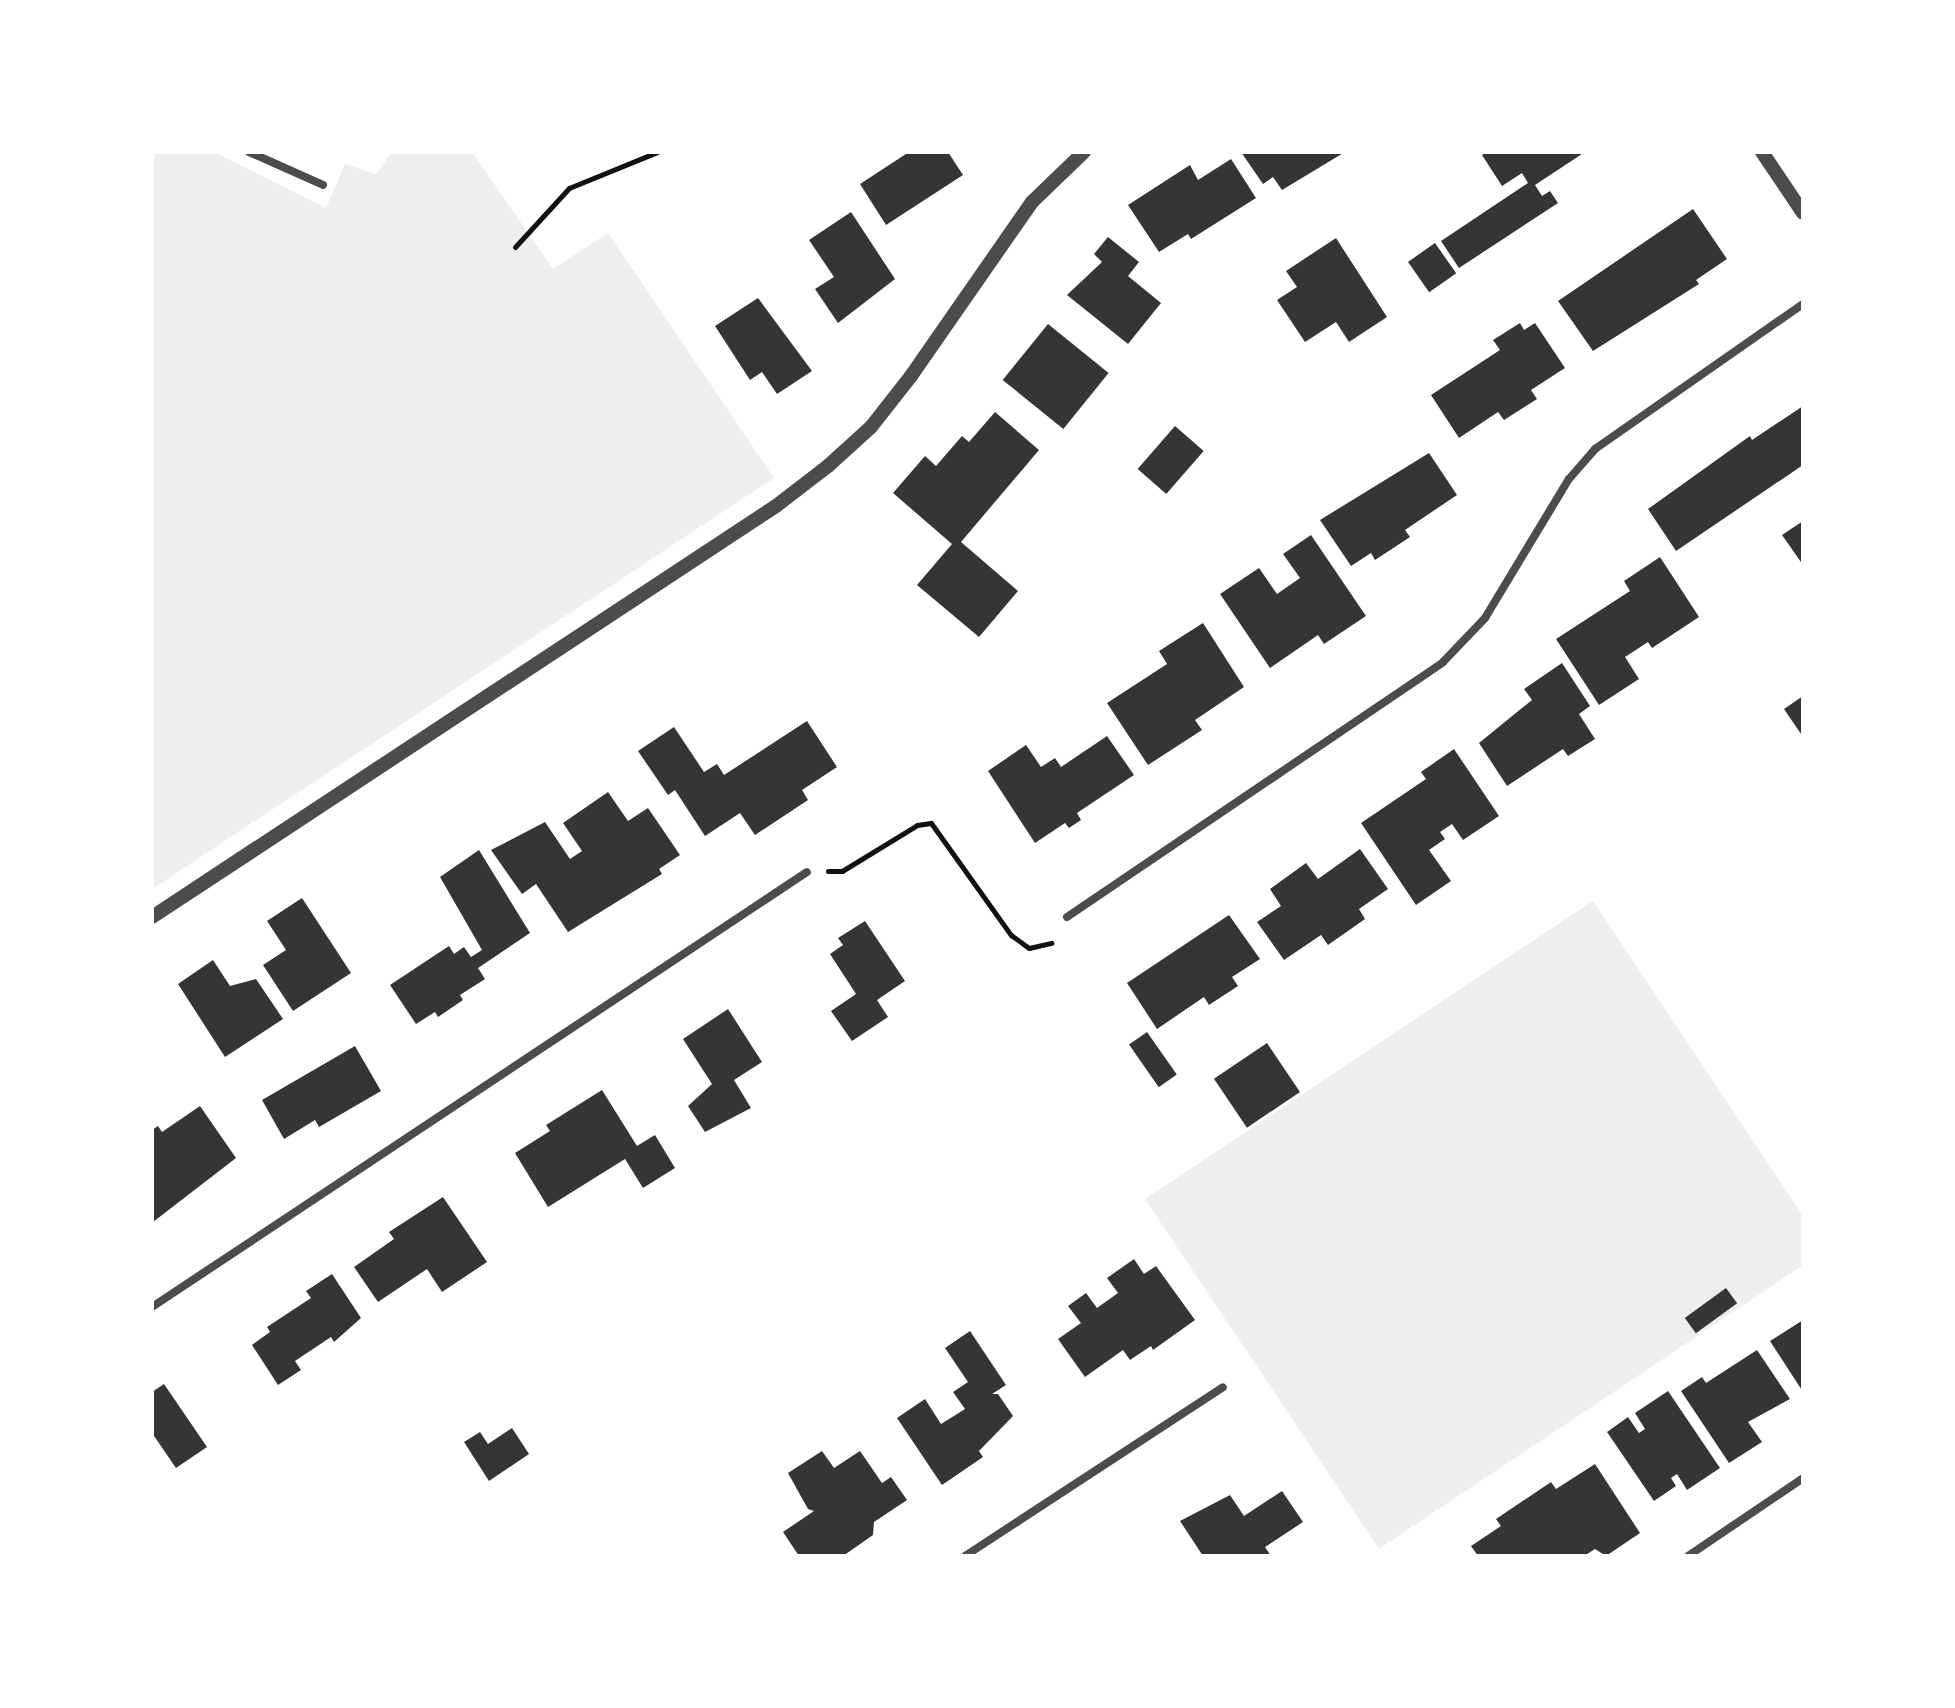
<!DOCTYPE html>
<style>
body{margin:0}
#map{position:relative;width:1955px;height:1708px;overflow:hidden;background:#fff;font-family:Cabin,sans-serif}
div>[style]{position:absolute}
.green>*{inset:0;background:#eee}
.building>*{inset:0;background:#353535;transform-origin:0 0}
.path>*{height:5px;margin:-2.5px;padding:0 2.5px;transform-origin:2.5px;border-radius:2.5px;background:#111}
.minor>*{height:8px;margin:-4px;padding:0 4px;transform-origin:4px;border-radius:4px;background:#4c4c4c}
.tertiary>*{height:14px;margin:-7px;padding:0 7px;transform-origin:7px;border-radius:7px;background:#4c4c4c}
span{translate:-50% -50%;white-space:nowrap;text-align:center;line-height:1.15;-webkit-text-stroke:6px #fff;paint-order:stroke}
.frame{position:absolute;inset:0;border:154px solid #fff;pointer-events:none}
</style>
<div id="map">
<div class="green">
<div style="clip-path:polygon(152px 152px,214px 152px,326px 208px,345px 164px,376px 174px,392px 152px,472px 152px,553px 269px,608px 233px,774px 478px,152px 889px)"></div>
<div style="clip-path:polygon(1593px 901px,1803px 1216px,1803px 1265px,1379px 1549px,1145px 1199px)"></div>
</div>
<div class="building">
<div style="clip-path:polygon(909px 152px,948px 152px,963px 175px,886px 225px,860px 184px)"></div>
<div style="clip-path:polygon(1241px 152px,1345px 152px,1282px 190px,1273px 177px,1263px 184px)"></div>
<div style="clip-path:polygon(1487px 152px,1585px 152px,1535px 185px,1542px 196px,1550px 191px,1558px 203px,1459px 268px,1441px 241px,1528px 183px,1522px 173px,1502px 186px,1482px 155px)"></div>
<div style="clip-path:polygon(1231px 159px,1256px 198px,1191px 239px,1188px 234px,1159px 252px,1128px 205px,1190px 165px,1198px 180px)"></div>
<div style="clip-path:polygon(1693px 209px,1727px 259px,1696px 280px,1699px 284px,1593px 351px,1558px 301px)"></div>
<div style="clip-path:polygon(851px 212px,895px 279px,838px 323px,815px 289px,834px 277px,809px 240px)"></div>
<div style="clip-path:polygon(1108px 237px,1139px 262px,1128px 276px,1161px 303px,1128px 344px,1067px 295px,1102px 262px,1094px 254px)"></div>
<div style="clip-path:polygon(1336px 238px,1387px 317px,1349px 342px,1336px 322px,1305px 342px,1277px 300px,1297px 287px,1286px 271px)"></div>
<div style="left:1435px;top:243px;width:37px;height:33px;rotate:55deg"></div>
<div style="clip-path:polygon(758px 298px,812px 371px,777px 394px,762px 372px,750px 380px,715px 326px)"></div>
<div style="clip-path:polygon(1520px 323px,1524px 330px,1535px 323px,1565px 368px,1531px 390px,1537px 399px,1504px 420px,1498px 412px,1459px 438px,1431px 395px,1500px 350px,1493px 340px)"></div>
<div style="left:1048px;top:324px;width:78px;height:72px;rotate:39deg"></div>
<div style="clip-path:polygon(1803px 406px,1803px 465px,1676px 551px,1648px 509px,1750px 436px,1752px 440px)"></div>
<div style="clip-path:polygon(995px 412px,1039px 450px,961px 542px,1018px 591px,979px 637px,917px 585px,952px 544px,893px 493px,925px 456px,936px 466px,962px 436px,969px 442px)"></div>
<div style="left:1175px;top:426px;width:38px;height:57px;rotate:41deg"></div>
<div style="clip-path:polygon(1429px 453px,1457px 495px,1405px 530px,1410px 537px,1375px 560px,1371px 553px,1351px 566px,1320px 520px)"></div>
<div style="clip-path:polygon(1803px 521px,1803px 565px,1782px 535px)"></div>
<div style="clip-path:polygon(1311px 535px,1366px 616px,1324px 644px,1318px 635px,1270px 668px,1220px 594px,1259px 568px,1277px 594px,1300px 578px,1283px 554px)"></div>
<div style="clip-path:polygon(1660px 557px,1699px 617px,1652px 648px,1648px 642px,1625px 657px,1639px 679px,1599px 705px,1556px 639px,1630px 591px,1624px 581px)"></div>
<div style="clip-path:polygon(1203px 623px,1244px 687px,1195px 720px,1202px 730px,1148px 765px,1107px 703px,1167px 664px,1159px 651px)"></div>
<div style="clip-path:polygon(1562px 663px,1590px 706px,1579px 714px,1595px 739px,1568px 756px,1563px 749px,1507px 786px,1479px 743px,1532px 700px,1524px 689px)"></div>
<div style="clip-path:polygon(1803px 696px,1803px 737px,1784px 709px)"></div>
<div style="clip-path:polygon(807px 721px,837px 767px,802px 790px,808px 800px,755px 835px,740px 813px,705px 836px,675px 790px,668px 795px,638px 751px,674px 727px,704px 772px,717px 764px,724px 775px)"></div>
<div style="clip-path:polygon(1107px 736px,1134px 775px,1077px 813px,1081px 820px,1069px 828px,1065px 823px,1035px 843px,988px 771px,1026px 745px,1041px 767px,1055px 758px,1061px 767px)"></div>
<div style="clip-path:polygon(1454px 749px,1499px 816px,1463px 840px,1452px 824px,1440px 832px,1445px 839px,1429px 850px,1451px 881px,1416px 905px,1361px 823px,1426px 779px,1421px 772px)"></div>
<div style="clip-path:polygon(608px 792px,628px 821px,648px 808px,680px 855px,659px 869px,662px 874px,568px 932px,536px 884px,522px 894px,491px 850px,545px 822px,570px 859px,582px 851px,563px 823px)"></div>
<div style="clip-path:polygon(1360px 849px,1388px 889px,1359px 909px,1365px 919px,1328px 945px,1321px 935px,1284px 960px,1257px 922px,1281px 906px,1270px 889px,1306px 863px,1318px 879px)"></div>
<div style="clip-path:polygon(479px 850px,530px 933px,478px 968px,485px 979px,460px 995px,463px 1000px,438px 1017px,435px 1012px,416px 1024px,390px 985px,449px 946px,454px 954px,464px 947px,471px 957px,482px 950px,440px 877px)"></div>
<div style="clip-path:polygon(302px 898px,351px 973px,293px 1011px,263px 965px,286px 950px,267px 921px)"></div>
<div style="clip-path:polygon(1229px 915px,1260px 959px,1232px 977px,1238px 986px,1209px 1005px,1204px 997px,1157px 1029px,1127px 983px)"></div>
<div style="clip-path:polygon(865px 921px,905px 981px,877px 1000px,888px 1017px,852px 1041px,831px 1011px,856px 994px,830px 954px,843px 945px,838px 938px)"></div>
<div style="clip-path:polygon(213px 960px,230px 986px,256px 979px,283px 1019px,225px 1057px,178px 984px)"></div>
<div style="clip-path:polygon(728px 1009px,762px 1062px,734px 1080px,751px 1108px,705px 1132px,688px 1106px,712px 1084px,683px 1039px)"></div>
<div style="left:1147px;top:1032px;width:52px;height:22px;rotate:55deg"></div>
<div style="left:1267px;top:1043px;width:59px;height:64px;rotate:56deg"></div>
<div style="clip-path:polygon(355px 1046px,381px 1091px,319px 1127px,315px 1120px,284px 1139px,262px 1100px)"></div>
<div style="clip-path:polygon(602px 1090px,637px 1146px,655px 1135px,675px 1168px,643px 1188px,625px 1159px,548px 1207px,515px 1153px,550px 1131px,546px 1125px)"></div>
<div style="clip-path:polygon(200px 1106px,236px 1158px,153px 1222px,152px 1130px,158px 1126px,162px 1132px)"></div>
<div style="clip-path:polygon(443px 1197px,487px 1262px,442px 1292px,427px 1269px,378px 1302px,354px 1267px,394px 1239px,389px 1232px)"></div>
<div style="clip-path:polygon(1134px 1259px,1144px 1274px,1156px 1266px,1195px 1320px,1153px 1350px,1151px 1346px,1130px 1360px,1123px 1350px,1085px 1377px,1058px 1339px,1081px 1323px,1068px 1306px,1086px 1293px,1097px 1308px,1118px 1293px,1107px 1278px)"></div>
<div style="clip-path:polygon(332px 1274px,361px 1318px,334px 1342px,331px 1337px,295px 1361px,301px 1370px,278px 1385px,252px 1345px,270px 1332px,267px 1327px,311px 1298px,306px 1291px)"></div>
<div style="left:1726px;top:1288px;width:19px;height:51px;rotate:54deg"></div>
<div style="clip-path:polygon(1803px 1320px,1803px 1392px,1770px 1341px)"></div>
<div style="clip-path:polygon(970px 1331px,1006px 1385px,992px 1394px,998px 1394px,1013px 1416px,979px 1451px,983px 1457px,942px 1485px,897px 1418px,925px 1399px,941px 1424px,965px 1409px,953px 1392px,968px 1382px,945px 1348px)"></div>
<div style="clip-path:polygon(1757px 1350px,1790px 1399px,1748px 1422px,1762px 1442px,1729px 1463px,1681px 1391px,1702px 1377px,1706px 1383px)"></div>
<div style="clip-path:polygon(164px 1384px,207px 1447px,176px 1468px,152px 1433px,152px 1392px)"></div>
<div style="clip-path:polygon(1668px 1391px,1720px 1468px,1687px 1490px,1677px 1474px,1671px 1478px,1676px 1486px,1654px 1501px,1607px 1432px,1628px 1417px,1639px 1433px,1645px 1429px,1635px 1413px)"></div>
<div style="clip-path:polygon(512px 1428px,529px 1454px,489px 1481px,464px 1442px,480px 1432px,488px 1444px)"></div>
<div style="clip-path:polygon(822px 1451px,834px 1468px,860px 1451px,882px 1483px,891px 1477px,907px 1500px,874px 1522px,873px 1535px,843px 1556px,799px 1556px,783px 1532px,814px 1511px,808px 1509px,788px 1473px)"></div>
<div style="clip-path:polygon(1595px 1464px,1640px 1533px,1606px 1556px,1595px 1549px,1584px 1556px,1478px 1556px,1471px 1546px,1501px 1526px,1496px 1519px,1551px 1482px,1556px 1489px)"></div>
<div style="clip-path:polygon(1282px 1491px,1303px 1522px,1265px 1547px,1271px 1556px,1203px 1556px,1180px 1521px,1230px 1495px,1244px 1516px)"></div>
</div>
<div class="path">
<div style="left:515px;top:247px;width:80px;rotate:-47.5deg"></div>
<div style="left:569px;top:188px;width:95px;rotate:-22.2deg"></div>
<div style="left:828px;top:871px;width:14px"></div>
<div style="left:842px;top:871px;width:88px;rotate:-31.5deg"></div>
<div style="left:917px;top:825px;width:14px;rotate:-8deg"></div>
<div style="left:931px;top:823px;width:138px;rotate:54.5deg"></div>
<div style="left:1011px;top:935px;width:22px;rotate:36deg"></div>
<div style="left:1029px;top:948px;width:23px;rotate:-13deg"></div>
</div>
<div class="minor">
<div style="left:249px;top:152px;width:81px;rotate:24deg"></div>
<div style="left:1067px;top:917px;width:454px;rotate:-34.1deg"></div>
<div style="left:1443px;top:662px;width:61px;rotate:-46.3deg"></div>
<div style="left:1485px;top:618px;width:162px;rotate:-58.9deg"></div>
<div style="left:1569px;top:479px;width:40px;rotate:-49deg"></div>
<div style="left:1595px;top:449px;width:254px;rotate:-34.9deg"></div>
<div style="left:152px;top:1307px;width:786px;rotate:-33.59deg"></div>
<div style="left:965px;top:1556px;width:308px;rotate:-33.2deg"></div>
<div style="left:1688px;top:1556px;width:139px;rotate:-34.1deg"></div>
</div>
<div class="tertiary">
<div style="left:1762px;top:152px;width:73px;rotate:56.1deg"></div>
<div style="left:152px;top:917px;width:747px;rotate:-33.37deg"></div>
<div style="left:776px;top:506px;width:66px;rotate:-37.6deg"></div>
<div style="left:828px;top:466px;width:58px;rotate:-42.2deg"></div>
<div style="left:871px;top:427px;width:65px;rotate:-51.9deg"></div>
<div style="left:911px;top:376px;width:212px;rotate:-55.2deg"></div>
<div style="left:1032px;top:202px;width:72px;rotate:-43.9deg"></div>
</div>
<div class="frame"></div>
</div>
